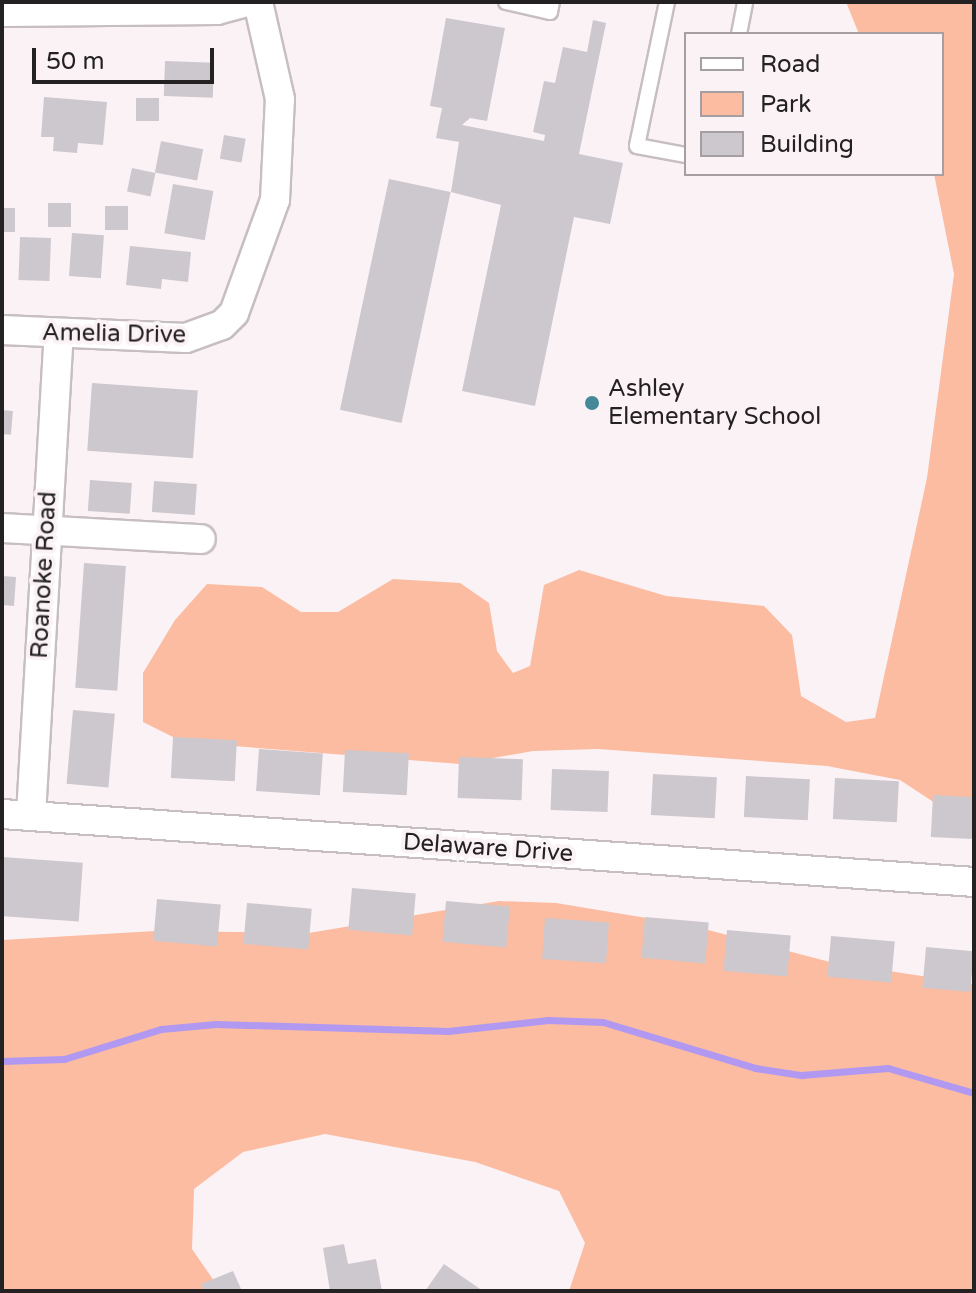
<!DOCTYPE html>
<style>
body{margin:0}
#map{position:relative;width:976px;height:1293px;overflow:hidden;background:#fbf2f6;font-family:"Varela Round",sans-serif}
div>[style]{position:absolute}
.green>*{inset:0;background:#fbbca1}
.stream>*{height:7px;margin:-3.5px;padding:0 3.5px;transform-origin:3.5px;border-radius:3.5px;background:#b199f1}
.building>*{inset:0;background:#cdc8ce;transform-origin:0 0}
.roads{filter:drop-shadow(2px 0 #c7bec2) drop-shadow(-2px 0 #c7bec2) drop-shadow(0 2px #c7bec2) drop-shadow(0 -2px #c7bec2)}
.service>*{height:14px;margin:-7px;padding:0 7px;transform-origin:7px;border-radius:7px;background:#fff}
.minor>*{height:28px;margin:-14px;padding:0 14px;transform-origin:14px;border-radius:14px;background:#fff}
.dots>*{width:22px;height:22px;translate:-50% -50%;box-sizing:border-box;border:4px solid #fbf2f6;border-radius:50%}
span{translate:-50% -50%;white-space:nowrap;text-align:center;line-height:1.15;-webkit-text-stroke:8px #fbf2f6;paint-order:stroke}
.street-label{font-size:24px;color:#242123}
.poi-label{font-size:24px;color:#242123}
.left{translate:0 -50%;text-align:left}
.frame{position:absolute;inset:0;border:4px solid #242123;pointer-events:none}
.legend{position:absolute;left:684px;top:32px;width:260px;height:144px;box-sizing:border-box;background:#fbf2f6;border:2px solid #a59ea2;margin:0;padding:10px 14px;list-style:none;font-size:24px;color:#242123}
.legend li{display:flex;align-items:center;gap:16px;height:40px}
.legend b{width:40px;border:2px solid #a59ea2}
.scale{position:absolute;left:32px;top:48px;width:182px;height:36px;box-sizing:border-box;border:4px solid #242123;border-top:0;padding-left:10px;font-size:24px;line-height:28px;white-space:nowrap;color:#242123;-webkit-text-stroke:6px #fbf2f6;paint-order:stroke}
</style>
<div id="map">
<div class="green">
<div style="clip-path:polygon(846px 2px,974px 2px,974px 807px,935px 803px,900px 780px,827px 766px,598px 749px,533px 751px,460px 764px,183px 742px,143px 722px,143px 673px,175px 620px,207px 584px,262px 587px,301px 612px,338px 612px,393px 579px,460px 583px,489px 603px,497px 651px,513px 673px,530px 666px,544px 585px,579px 570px,666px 596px,764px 606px,792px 635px,801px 696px,846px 722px,875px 718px,927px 478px,954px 274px,934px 174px,942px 174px,942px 34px,859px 34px)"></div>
<div style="clip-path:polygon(499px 901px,556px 903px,689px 925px,830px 962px,974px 984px,974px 1291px,569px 1291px,585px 1243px,559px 1191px,475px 1162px,325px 1134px,243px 1152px,194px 1189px,192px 1249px,221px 1291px,2px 1291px,2px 940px,155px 931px,309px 933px)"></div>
</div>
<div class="stream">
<div style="left:2px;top:1061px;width:62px;rotate:-1.8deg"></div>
<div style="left:64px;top:1059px;width:102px;rotate:-17.2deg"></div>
<div style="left:161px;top:1029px;width:55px;rotate:-5.2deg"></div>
<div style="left:216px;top:1024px;width:232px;rotate:1.7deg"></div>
<div style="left:448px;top:1031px;width:101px;rotate:-6.3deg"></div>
<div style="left:548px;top:1020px;width:55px;rotate:2.1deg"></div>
<div style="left:603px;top:1022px;width:159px;rotate:16.8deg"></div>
<div style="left:755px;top:1068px;width:47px;rotate:8.7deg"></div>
<div style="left:801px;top:1075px;width:87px;rotate:-4.6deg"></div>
<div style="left:888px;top:1068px;width:90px;rotate:16.2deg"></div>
</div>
<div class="building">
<div style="clip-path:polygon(446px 18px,505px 28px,487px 121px,470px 118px,462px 125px,544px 141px,545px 135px,533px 132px,544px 81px,555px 83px,563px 47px,587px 52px,593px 20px,606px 23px,579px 154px,623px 163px,610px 224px,574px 217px,535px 406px,462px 391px,501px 205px,451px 192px,459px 142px,436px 138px,442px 108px,430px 106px)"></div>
<div style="left:165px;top:61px;width:49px;height:35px;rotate:2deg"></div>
<div style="clip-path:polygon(44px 97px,107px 102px,103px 145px,78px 143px,77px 153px,53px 151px,54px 137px,41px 137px)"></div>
<div style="left:136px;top:98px;width:23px;height:23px"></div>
<div style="left:224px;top:135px;width:22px;height:24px;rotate:10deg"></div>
<div style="left:161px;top:141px;width:43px;height:32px;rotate:11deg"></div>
<div style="left:132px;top:168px;width:24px;height:24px;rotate:12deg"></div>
<div style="left:389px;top:179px;width:63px;height:236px;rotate:12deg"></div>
<div style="left:173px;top:184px;width:41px;height:50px;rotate:10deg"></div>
<div style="left:48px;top:203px;width:23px;height:24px"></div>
<div style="left:105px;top:206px;width:23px;height:24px"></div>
<div style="left:2px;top:208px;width:13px;height:24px"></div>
<div style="left:72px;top:233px;width:32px;height:43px;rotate:4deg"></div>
<div style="left:20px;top:237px;width:31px;height:43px;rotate:2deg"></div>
<div style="clip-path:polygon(130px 246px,191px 252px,188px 282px,162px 279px,161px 289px,126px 285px)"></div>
<div style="left:92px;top:383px;width:106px;height:68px;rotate:4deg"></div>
<div style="left:2px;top:410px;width:11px;height:24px;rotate:5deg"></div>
<div style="left:90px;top:480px;width:42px;height:31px;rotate:4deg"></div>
<div style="left:154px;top:481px;width:43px;height:31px;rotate:4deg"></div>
<div style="left:84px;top:563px;width:42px;height:125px;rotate:4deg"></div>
<div style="clip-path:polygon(2px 576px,16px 577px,14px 606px,2px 605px)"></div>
<div style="left:73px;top:710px;width:42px;height:74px;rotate:5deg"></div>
<div style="left:173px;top:737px;width:64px;height:41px;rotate:3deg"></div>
<div style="left:259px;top:749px;width:64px;height:42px;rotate:4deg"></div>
<div style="left:345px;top:750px;width:64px;height:42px;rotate:3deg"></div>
<div style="left:459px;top:757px;width:64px;height:41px;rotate:2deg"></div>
<div style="left:552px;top:769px;width:57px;height:41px;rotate:2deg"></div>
<div style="left:653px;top:774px;width:64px;height:41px;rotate:3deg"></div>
<div style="left:746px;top:776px;width:64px;height:41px;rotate:3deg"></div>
<div style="left:835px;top:778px;width:64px;height:41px;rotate:3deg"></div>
<div style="left:933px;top:795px;width:41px;height:42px;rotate:3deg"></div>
<div style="left:2px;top:857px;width:81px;height:59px;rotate:4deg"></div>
<div style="left:352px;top:888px;width:64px;height:42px;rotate:5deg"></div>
<div style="left:157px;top:899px;width:64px;height:42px;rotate:5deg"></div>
<div style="left:446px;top:901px;width:64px;height:41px;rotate:5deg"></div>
<div style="left:247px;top:903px;width:65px;height:41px;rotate:5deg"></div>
<div style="left:645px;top:917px;width:64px;height:41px;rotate:5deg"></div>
<div style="left:545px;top:918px;width:64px;height:41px;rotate:4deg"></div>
<div style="left:727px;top:930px;width:64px;height:41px;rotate:5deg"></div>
<div style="left:831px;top:936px;width:64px;height:41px;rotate:5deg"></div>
<div style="left:926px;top:947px;width:48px;height:41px;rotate:5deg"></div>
<div style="clip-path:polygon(344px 1244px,348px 1264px,376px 1259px,382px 1291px,330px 1291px,323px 1248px)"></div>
<div style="clip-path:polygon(444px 1264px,483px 1291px,425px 1291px)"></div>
<div style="clip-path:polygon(233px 1271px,242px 1291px,204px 1291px,201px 1284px)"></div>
</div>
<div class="roads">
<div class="service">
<div style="left:506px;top:2px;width:45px;rotate:12.8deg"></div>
<div style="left:550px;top:12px;width:10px;rotate:-79deg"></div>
<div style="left:667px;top:2px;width:147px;rotate:101.8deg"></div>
<div style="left:637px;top:146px;width:50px;rotate:10.4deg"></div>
<div style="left:739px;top:34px;width:33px;rotate:-79deg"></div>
</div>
<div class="minor">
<div style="left:2px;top:12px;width:215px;rotate:-0.5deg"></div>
<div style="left:217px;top:10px;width:30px;rotate:-15deg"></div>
<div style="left:2px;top:330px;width:184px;rotate:2.5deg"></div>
<div style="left:186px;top:338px;width:38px;rotate:-20deg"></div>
<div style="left:222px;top:325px;width:17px;rotate:-45deg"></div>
<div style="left:234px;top:313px;width:120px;rotate:-70.1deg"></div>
<div style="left:275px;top:200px;width:101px;rotate:-87.2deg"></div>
<div style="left:280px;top:99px;width:99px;rotate:-102.8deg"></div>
<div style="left:2px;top:528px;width:199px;rotate:3.2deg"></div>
<div style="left:2px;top:814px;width:974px;rotate:4deg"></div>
<div style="left:31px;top:815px;width:482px;rotate:-86.7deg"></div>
</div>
</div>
<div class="dots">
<div style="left:592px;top:403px;background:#458998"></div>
</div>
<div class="street-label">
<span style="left:114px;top:334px;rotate:1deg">Amelia Drive</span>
<span style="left:44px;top:575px;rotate:-87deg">Roanoke Road</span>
<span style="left:488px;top:848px;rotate:4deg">Delaware Drive</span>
</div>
<div class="poi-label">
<span class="left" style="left:608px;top:403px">Ashley<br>Elementary School</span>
</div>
<div class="frame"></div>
<ul class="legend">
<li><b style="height:10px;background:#fff"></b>Road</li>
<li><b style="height:22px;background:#fbbca1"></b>Park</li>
<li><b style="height:22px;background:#cdc8ce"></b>Building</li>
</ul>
<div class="scale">50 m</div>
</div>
